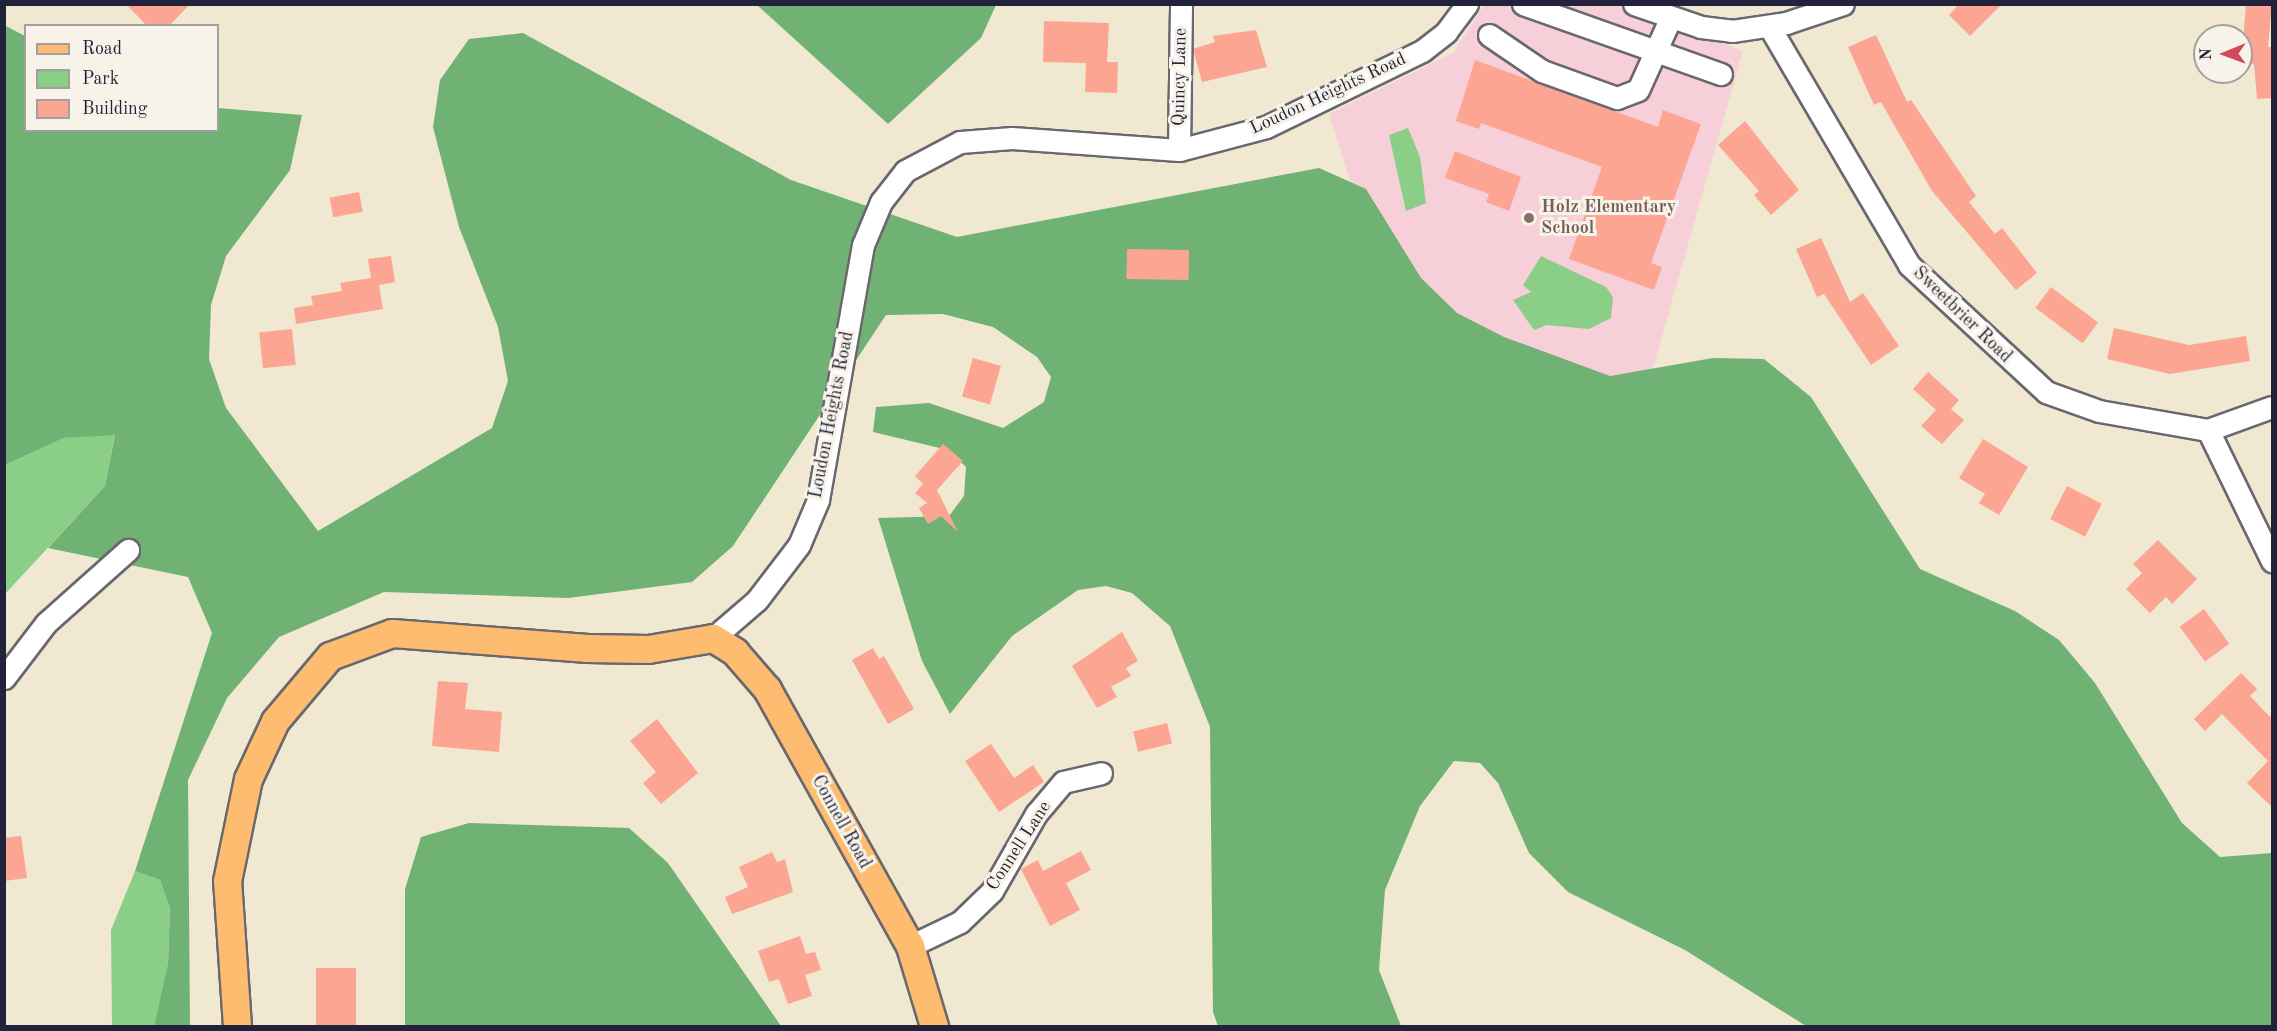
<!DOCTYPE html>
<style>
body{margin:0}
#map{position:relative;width:2277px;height:1031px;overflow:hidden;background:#f0e8d0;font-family:"Old Standard TT",serif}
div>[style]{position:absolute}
.built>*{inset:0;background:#f6cfd8}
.green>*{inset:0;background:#8bce87}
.forest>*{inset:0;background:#70b174}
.building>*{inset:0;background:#fca593;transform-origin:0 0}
.roads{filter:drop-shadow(2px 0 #6a676f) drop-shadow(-2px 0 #6a676f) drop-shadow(0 2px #6a676f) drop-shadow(0 -2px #6a676f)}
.minor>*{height:21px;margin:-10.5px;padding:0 10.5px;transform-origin:10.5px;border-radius:10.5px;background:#fff}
.major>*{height:27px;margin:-13.5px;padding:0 13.5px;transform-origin:13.5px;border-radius:13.5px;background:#fdbc6f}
.dots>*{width:16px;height:16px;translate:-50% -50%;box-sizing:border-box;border:3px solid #f7f3e8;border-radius:50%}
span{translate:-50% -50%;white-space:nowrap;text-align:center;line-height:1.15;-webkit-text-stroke:6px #f7f3e8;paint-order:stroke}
.street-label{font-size:18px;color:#22223b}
.education-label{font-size:18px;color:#785e54;font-weight:700}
.left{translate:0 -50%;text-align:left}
.frame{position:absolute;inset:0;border:6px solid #22223b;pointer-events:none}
.legend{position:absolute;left:24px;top:24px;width:195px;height:108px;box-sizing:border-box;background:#f7f3e8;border:2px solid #a29fa3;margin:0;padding:8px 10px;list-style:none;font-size:18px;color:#22223b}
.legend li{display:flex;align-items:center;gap:12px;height:30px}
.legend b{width:30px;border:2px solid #a29fa3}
.north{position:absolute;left:2193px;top:24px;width:60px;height:60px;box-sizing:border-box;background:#f7f3e8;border:2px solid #a29fa3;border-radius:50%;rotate:269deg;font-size:16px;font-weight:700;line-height:24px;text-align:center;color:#22223b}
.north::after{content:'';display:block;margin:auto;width:21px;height:27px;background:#d1495b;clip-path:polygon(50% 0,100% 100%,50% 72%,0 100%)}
</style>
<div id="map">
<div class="built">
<div style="clip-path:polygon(1484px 5px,1614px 5px,1743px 51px,1646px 392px,1395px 321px,1329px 114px,1453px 53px)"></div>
</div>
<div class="green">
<div style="clip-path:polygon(1408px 128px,1420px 157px,1426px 203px,1406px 211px,1389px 135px)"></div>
<div style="clip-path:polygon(1541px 256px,1606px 287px,1613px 297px,1611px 318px,1589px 329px,1547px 325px,1534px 330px,1513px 300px,1531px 292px,1523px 285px)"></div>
<div style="clip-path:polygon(115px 434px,105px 486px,5px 594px,5px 465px,64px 438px)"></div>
<div style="clip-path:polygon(135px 871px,160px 880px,170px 908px,168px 963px,154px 1026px,112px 1026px,111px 930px)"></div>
</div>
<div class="forest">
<div style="clip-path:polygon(757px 5px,996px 5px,981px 38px,888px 124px)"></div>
<div style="clip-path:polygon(4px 25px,25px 36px,26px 130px,218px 130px,218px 108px,302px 115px,290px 170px,226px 256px,211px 305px,209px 359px,226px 408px,318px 531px,492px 428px,508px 381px,498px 327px,459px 227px,433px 127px,440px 80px,469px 39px,523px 33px,791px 180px,957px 237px,1319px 168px,1366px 189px,1421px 278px,1457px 313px,1504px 337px,1610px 376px,1713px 358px,1764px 359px,1811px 397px,1920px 569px,2015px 611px,2059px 640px,2095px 683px,2182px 823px,2220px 857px,2272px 853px,2272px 1026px,1806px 1026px,1685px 950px,1568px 892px,1529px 853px,1498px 783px,1480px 763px,1454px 761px,1420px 806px,1385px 890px,1379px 970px,1401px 1026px,1218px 1026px,1213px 1012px,1210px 727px,1170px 626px,1132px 593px,1106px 586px,1078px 590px,1012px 636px,950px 714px,922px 661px,878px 518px,949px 516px,964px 496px,966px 467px,948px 450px,873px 432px,876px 407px,929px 403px,1003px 428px,1044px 402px,1051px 377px,1037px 357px,993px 327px,943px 314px,886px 315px,733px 546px,692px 582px,568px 598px,384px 592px,279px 637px,227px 698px,188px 780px,190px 1026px,154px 1026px,168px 963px,170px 908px,160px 880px,135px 871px,212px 633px,188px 577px,48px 548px,105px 486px,115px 435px,64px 438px,5px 465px)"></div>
<div style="clip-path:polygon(469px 823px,629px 828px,668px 863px,781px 1026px,405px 1026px,405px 889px,421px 837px)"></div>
</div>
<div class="building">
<div style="clip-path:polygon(126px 4px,190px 4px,169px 26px,147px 26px)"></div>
<div style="clip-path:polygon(1959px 4px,2002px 4px,1970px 36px,1949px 15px)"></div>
<div style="clip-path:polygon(2246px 4px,2272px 4px,2268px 47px,2272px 47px,2272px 98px,2257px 99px,2254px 64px,2241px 65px)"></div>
<div style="clip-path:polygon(1044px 21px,1109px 23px,1107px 62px,1118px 62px,1117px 93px,1085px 92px,1086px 63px,1043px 62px)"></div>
<div style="clip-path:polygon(1256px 30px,1267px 67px,1202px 82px,1193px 49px,1215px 42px,1213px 36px)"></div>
<div style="clip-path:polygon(1876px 35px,1907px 102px,1911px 100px,1976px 196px,1969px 202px,1995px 234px,2002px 228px,2037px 273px,2016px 290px,1932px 191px,1881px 102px,1874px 105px,1848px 47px)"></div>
<div style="clip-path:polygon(1475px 60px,1658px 127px,1663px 110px,1701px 124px,1651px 263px,1662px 267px,1654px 290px,1569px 259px,1602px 167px,1481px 123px,1479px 129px,1456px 121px)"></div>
<div style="clip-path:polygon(1745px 121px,1799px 190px,1771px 215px,1754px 195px,1759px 191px,1718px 145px)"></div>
<div style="clip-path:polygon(1455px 151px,1521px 177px,1509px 211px,1486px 202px,1489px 194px,1445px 178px)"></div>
<div style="left:359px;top:192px;width:20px;height:30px;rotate:79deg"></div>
<div style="clip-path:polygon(1821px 238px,1850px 302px,1863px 293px,1899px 346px,1871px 365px,1824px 294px,1817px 297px,1796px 249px)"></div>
<div style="left:1127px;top:249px;width:62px;height:30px;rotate:1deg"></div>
<div style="clip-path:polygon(391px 256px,395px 282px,379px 285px,383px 309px,296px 324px,294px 308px,313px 305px,311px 296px,342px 291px,340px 283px,371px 278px,368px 259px)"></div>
<div style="left:2051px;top:287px;width:59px;height:26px;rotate:37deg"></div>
<div style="clip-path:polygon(2114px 328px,2189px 345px,2246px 336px,2250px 361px,2170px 374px,2107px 359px)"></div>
<div style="left:292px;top:329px;width:36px;height:33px;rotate:84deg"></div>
<div style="left:973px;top:358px;width:29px;height:40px;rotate:16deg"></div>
<div style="clip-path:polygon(1928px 372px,1959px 400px,1951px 409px,1964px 420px,1942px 444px,1921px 426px,1936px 410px,1913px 389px)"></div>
<div style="clip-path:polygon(1983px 439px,2028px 467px,1999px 515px,1979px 503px,1985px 494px,1959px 478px)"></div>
<div style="clip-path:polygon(943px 444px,963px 461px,937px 490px,958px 532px,941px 516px,928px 524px,919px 508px,927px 503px,915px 493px,923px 484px,915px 476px)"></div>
<div style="left:2067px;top:486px;width:39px;height:37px;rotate:27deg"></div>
<div style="clip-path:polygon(2158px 540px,2197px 579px,2172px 604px,2166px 597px,2150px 613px,2126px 589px,2142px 573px,2133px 564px)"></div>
<div style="left:2204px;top:609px;width:43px;height:30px;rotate:54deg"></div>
<div style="clip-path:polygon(1122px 632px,1138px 661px,1126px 668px,1131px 676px,1111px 687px,1117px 697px,1097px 708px,1072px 666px)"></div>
<div style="clip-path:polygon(873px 648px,879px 659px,884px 656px,914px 709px,888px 724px,852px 660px)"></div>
<div style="clip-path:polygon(2241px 673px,2257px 689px,2250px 696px,2272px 719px,2272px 807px,2247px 783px,2268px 761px,2222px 714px,2205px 731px,2194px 719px)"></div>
<div style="clip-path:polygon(438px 681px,468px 683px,465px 709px,502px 712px,499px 752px,432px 746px)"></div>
<div style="clip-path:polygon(657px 719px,698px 773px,661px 804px,643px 783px,656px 772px,630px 741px)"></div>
<div style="left:1167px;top:723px;width:21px;height:35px;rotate:76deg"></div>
<div style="clip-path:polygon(991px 744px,1014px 778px,1033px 765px,1044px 782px,999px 812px,965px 761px)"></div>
<div style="clip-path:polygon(21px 836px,27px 878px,4px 881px,4px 838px)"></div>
<div style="clip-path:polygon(1081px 851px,1091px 870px,1066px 883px,1080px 910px,1050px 926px,1021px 869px,1038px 860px,1043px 871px)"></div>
<div style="clip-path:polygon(772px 852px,777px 862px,785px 859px,793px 892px,732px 914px,725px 897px,748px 887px,739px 867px)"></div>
<div style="clip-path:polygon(800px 936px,806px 954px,815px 952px,821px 970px,805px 975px,812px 996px,788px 1004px,779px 979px,769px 982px,758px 951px)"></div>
<div style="left:316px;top:968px;width:40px;height:58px"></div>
</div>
<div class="roads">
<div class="minor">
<div style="left:1523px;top:4px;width:210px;rotate:19.5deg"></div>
<div style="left:1634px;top:4px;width:71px;rotate:18.9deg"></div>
<div style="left:1701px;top:27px;width:31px;rotate:7deg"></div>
<div style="left:1732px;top:31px;width:55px;rotate:-8.4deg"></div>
<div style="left:1786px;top:23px;width:60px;rotate:-18.4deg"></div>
<div style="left:1769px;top:26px;width:277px;rotate:59.6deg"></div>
<div style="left:1909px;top:265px;width:187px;rotate:42.8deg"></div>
<div style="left:2046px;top:392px;width:56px;rotate:19.7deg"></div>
<div style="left:2099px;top:411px;width:111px;rotate:9.9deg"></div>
<div style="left:2208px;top:430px;width:68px;rotate:-19.8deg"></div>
<div style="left:1489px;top:35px;width:64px;rotate:34.2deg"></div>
<div style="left:1542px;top:71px;width:80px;rotate:19.8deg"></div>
<div style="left:1617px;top:98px;width:22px;rotate:-21deg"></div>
<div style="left:1638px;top:90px;width:80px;rotate:-65.7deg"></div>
<div style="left:1179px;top:150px;width:146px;rotate:-89.2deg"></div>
<div style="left:2208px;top:430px;width:146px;rotate:64deg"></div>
<div style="left:713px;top:638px;width:58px;rotate:-40.8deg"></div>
<div style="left:757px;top:600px;width:69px;rotate:-52.6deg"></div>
<div style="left:799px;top:545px;width:49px;rotate:-67.1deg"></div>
<div style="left:818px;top:500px;width:259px;rotate:-80deg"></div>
<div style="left:863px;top:245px;width:47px;rotate:-67.3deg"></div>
<div style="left:881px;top:202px;width:39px;rotate:-52deg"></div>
<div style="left:905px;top:171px;width:62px;rotate:-27.8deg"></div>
<div style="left:960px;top:142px;width:52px;rotate:-4.4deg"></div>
<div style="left:1012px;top:138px;width:167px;rotate:4.1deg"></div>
<div style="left:1179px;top:150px;width:90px;rotate:-14.8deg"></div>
<div style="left:1266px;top:127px;width:174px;rotate:-26deg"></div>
<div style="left:1422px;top:51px;width:31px;rotate:-38deg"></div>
<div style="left:1446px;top:32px;width:35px;rotate:-53deg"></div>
<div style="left:4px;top:678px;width:69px;rotate:-52.6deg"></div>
<div style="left:46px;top:623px;width:110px;rotate:-41.7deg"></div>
<div style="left:910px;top:946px;width:55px;rotate:-25.6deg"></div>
<div style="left:960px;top:922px;width:45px;rotate:-44.1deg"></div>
<div style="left:992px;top:891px;width:89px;rotate:-60.3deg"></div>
<div style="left:1036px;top:814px;width:42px;rotate:-49.8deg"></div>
<div style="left:1063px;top:782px;width:39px;rotate:-13deg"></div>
</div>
<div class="major">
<div style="left:237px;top:1026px;width:145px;rotate:-93.9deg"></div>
<div style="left:227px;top:881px;width:104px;rotate:-78.4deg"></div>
<div style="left:248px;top:779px;width:64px;rotate:-65deg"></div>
<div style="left:275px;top:721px;width:85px;rotate:-49.8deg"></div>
<div style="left:330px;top:656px;width:66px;rotate:-20.4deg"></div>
<div style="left:392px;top:633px;width:196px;rotate:4.4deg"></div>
<div style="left:587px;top:648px;width:61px;rotate:0.9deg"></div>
<div style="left:648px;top:649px;width:66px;rotate:-9.6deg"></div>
<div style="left:713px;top:638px;width:26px;rotate:32deg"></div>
<div style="left:735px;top:652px;width:49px;rotate:49.1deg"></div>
<div style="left:767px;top:689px;width:294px;rotate:60.9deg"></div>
<div style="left:910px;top:946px;width:84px;rotate:73.3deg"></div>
</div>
</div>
<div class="dots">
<div style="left:1529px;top:218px;background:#8d6e63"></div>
</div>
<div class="street-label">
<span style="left:1180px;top:77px;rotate:-89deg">Quincy Lane</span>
<span style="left:1328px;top:94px;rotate:-25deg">Loudon Heights Road</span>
<span style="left:1962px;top:315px;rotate:44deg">Sweetbrier Road</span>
<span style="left:832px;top:415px;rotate:-79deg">Loudon Heights Road</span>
<span style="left:841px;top:822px;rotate:61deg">Connell Road</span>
<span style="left:1019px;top:846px;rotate:-57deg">Connell Lane</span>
</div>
<div class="education-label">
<span class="left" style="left:1541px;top:218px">Holz Elementary<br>School</span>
</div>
<div class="frame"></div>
<ul class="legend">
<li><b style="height:8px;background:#fdbc6f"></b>Road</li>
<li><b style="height:16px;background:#8bce87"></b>Park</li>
<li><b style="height:16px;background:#fca593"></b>Building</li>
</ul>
<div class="north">N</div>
</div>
